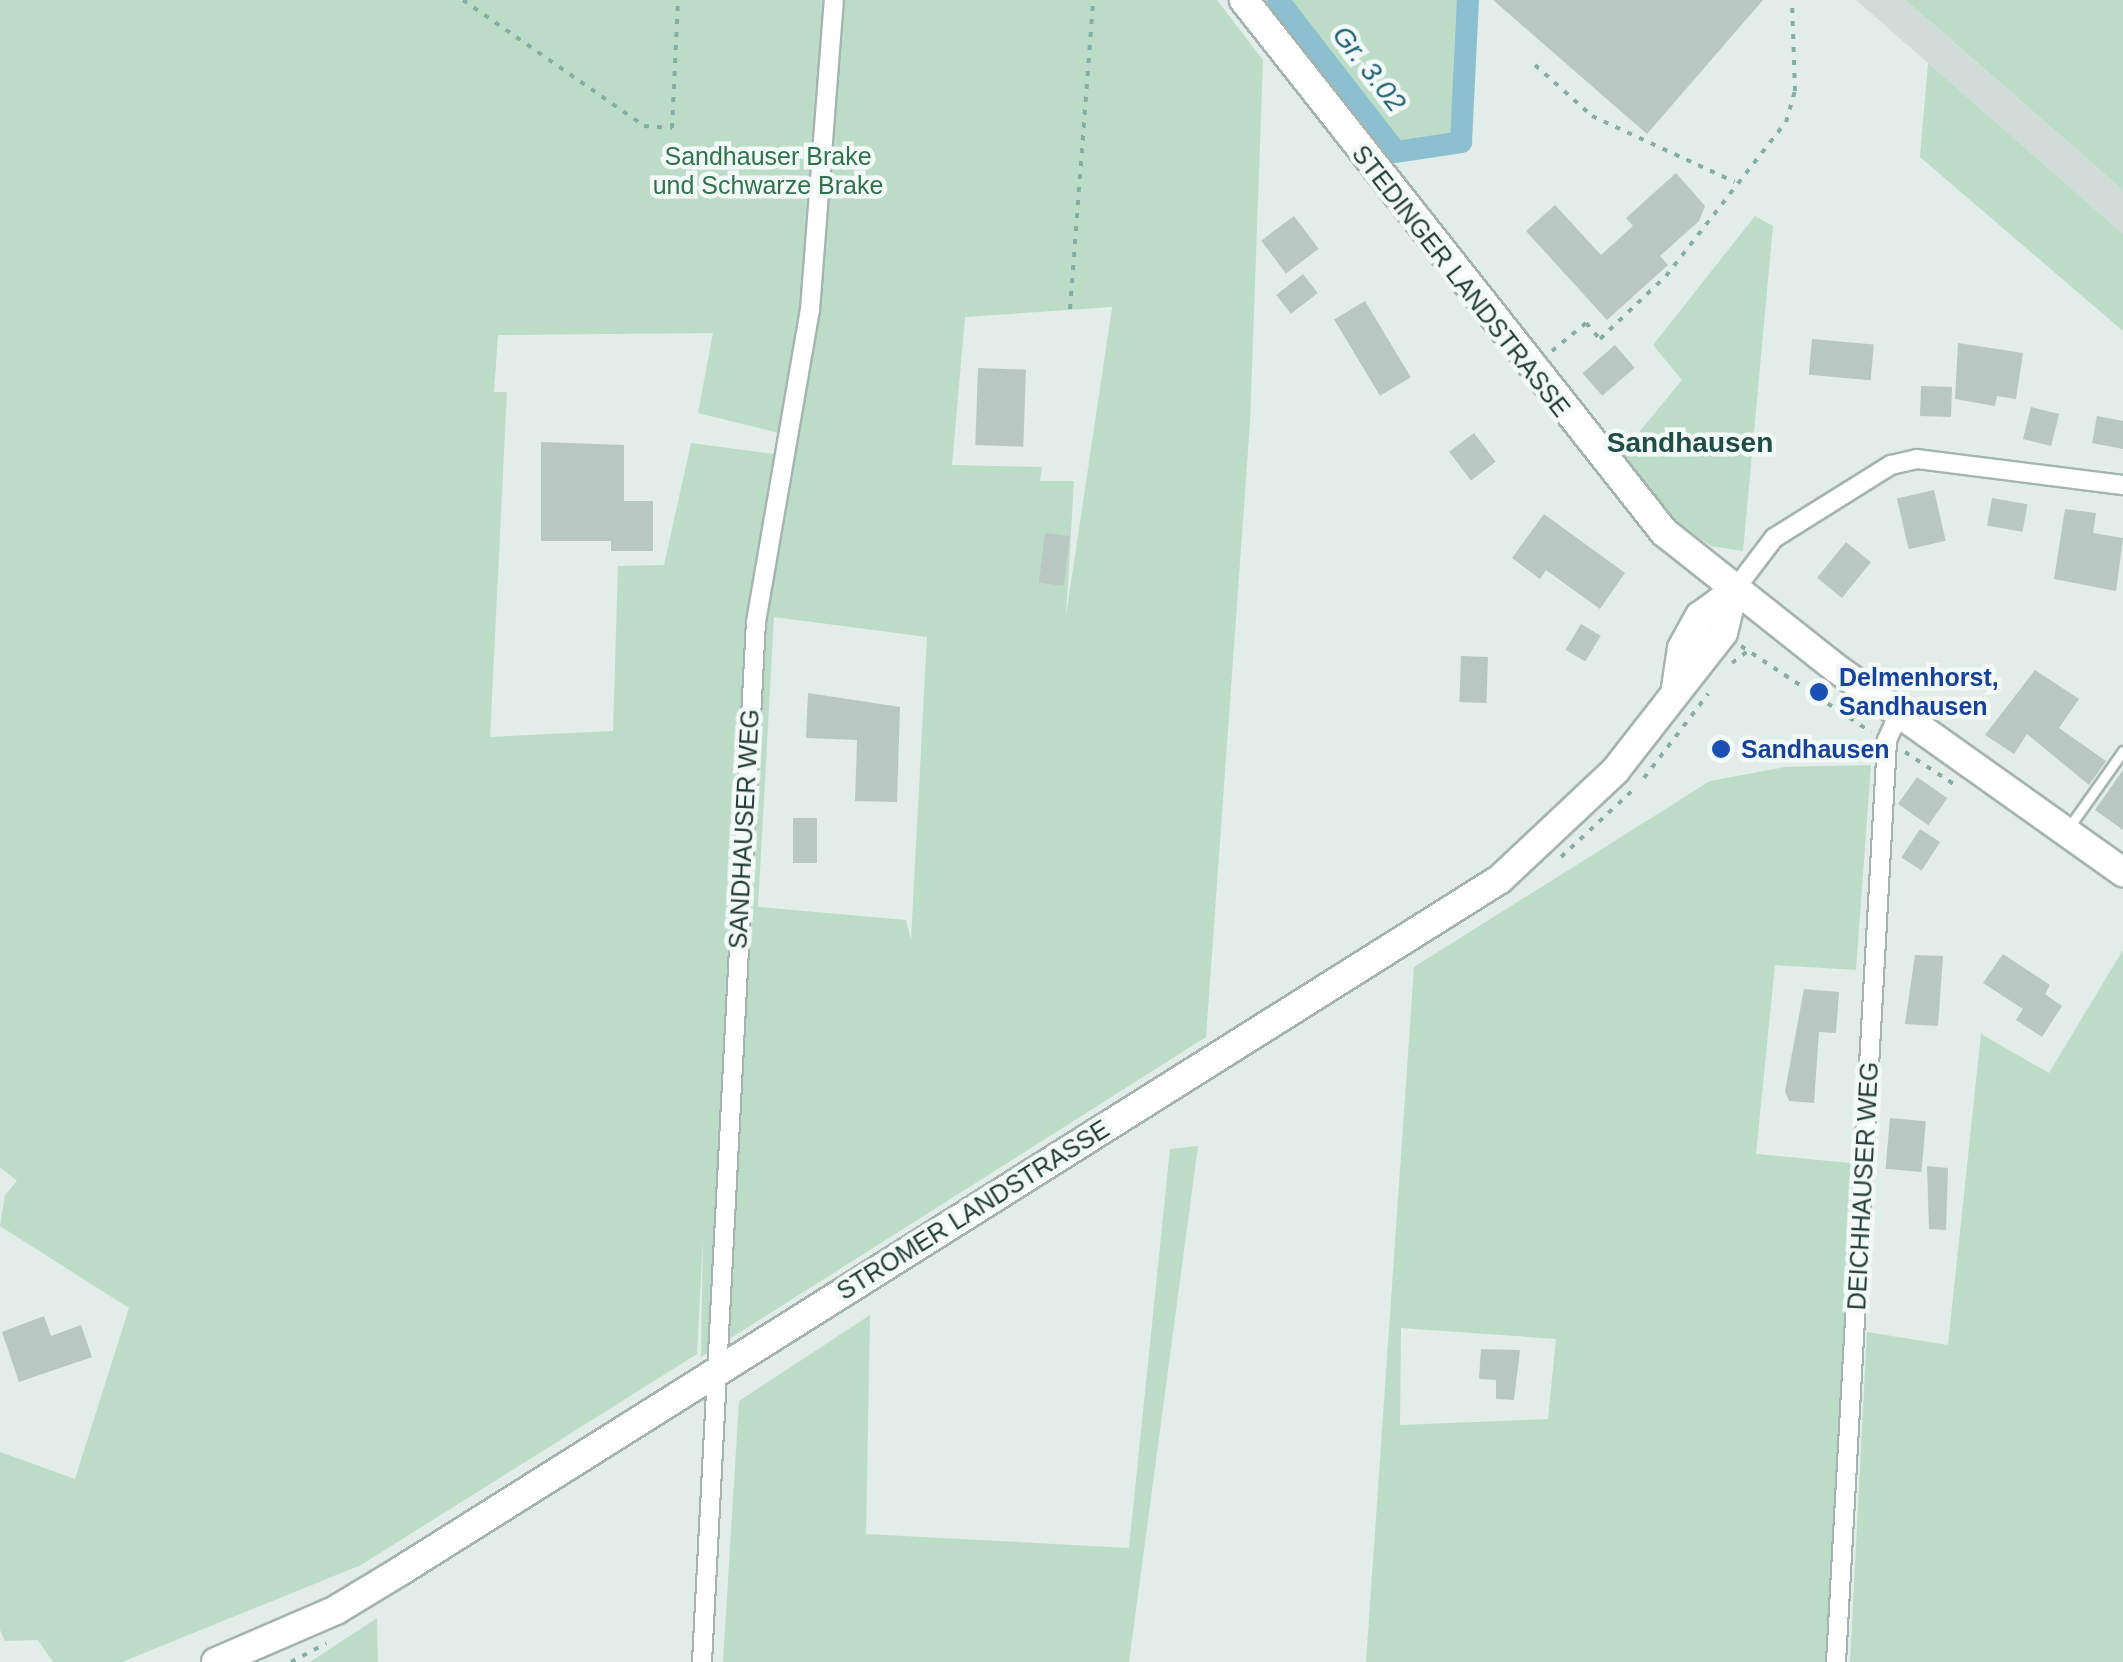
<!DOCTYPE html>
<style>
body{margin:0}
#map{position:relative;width:2123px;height:1662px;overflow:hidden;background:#e2ece9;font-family:Helvetica,sans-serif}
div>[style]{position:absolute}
.built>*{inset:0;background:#d1dcd8}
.green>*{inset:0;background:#bcdcc8}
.canal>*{height:22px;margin:-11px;padding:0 11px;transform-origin:11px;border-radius:11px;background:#8cbfcf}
.building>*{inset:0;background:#b8c7c2;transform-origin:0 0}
.path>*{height:4px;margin-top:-2px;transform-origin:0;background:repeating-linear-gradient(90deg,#84aea5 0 5px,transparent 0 13px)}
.roads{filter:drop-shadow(2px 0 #a5b4b0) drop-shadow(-2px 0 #a5b4b0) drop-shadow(0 2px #a5b4b0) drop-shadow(0 -2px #a5b4b0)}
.lane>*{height:9px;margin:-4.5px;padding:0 4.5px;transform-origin:4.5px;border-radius:4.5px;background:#fff}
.street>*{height:18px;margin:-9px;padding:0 9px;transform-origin:9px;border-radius:9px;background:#fff}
.secondary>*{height:28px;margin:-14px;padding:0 14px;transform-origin:14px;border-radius:14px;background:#fff}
.dots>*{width:28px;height:28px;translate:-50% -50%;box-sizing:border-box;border:5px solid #f3f9f6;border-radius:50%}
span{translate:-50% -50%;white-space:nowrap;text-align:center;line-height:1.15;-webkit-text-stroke:9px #f3f9f6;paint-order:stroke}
.park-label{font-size:25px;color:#2f724e}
.street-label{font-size:25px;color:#233d38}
.transit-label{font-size:25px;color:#164399;font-weight:700}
.left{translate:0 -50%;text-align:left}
.water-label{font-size:28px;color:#1f6076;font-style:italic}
.neighbourhood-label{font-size:28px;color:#204e47;font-weight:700}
</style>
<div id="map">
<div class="built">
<div style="clip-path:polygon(1856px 0,1905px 0,2123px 190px,2123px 234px)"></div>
</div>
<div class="green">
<div style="clip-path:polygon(evenodd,0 0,1217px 0,1263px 60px,1250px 423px,1206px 1037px,701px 1357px,703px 1238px,697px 1354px,361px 1565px,122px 1662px,53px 1662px,38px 1640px,5px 1641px,0 1630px,0 1452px,75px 1479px,129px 1308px,0 1226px,5px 1195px,17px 1181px,0 1167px,0 0,1112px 307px,1112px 308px,1066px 616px,1074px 481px,1040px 481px,1042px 467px,952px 465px,965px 317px,1112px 307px,0 0,713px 333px,698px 413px,779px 433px,773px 454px,691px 443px,664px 565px,618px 566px,613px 731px,490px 737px,507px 392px,494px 392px,498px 335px,713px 333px,0 0,774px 617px,927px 637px,911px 940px,906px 920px,758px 907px,774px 617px)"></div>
<div style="clip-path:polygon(1271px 0,1462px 0,1456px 135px,1385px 147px)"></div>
<div style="clip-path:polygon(1905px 0,2123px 0,2123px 190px,1941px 31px)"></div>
<div style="clip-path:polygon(1928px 63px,2123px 234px,2123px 331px,1920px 157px)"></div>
<div style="clip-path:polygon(1755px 216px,1773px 226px,1743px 551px,1711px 546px,1683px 527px,1617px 459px,1682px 380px,1653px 345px)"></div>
<div style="clip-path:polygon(evenodd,1871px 765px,1856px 970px,1775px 965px,1756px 1154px,1860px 1164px,1826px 1662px,1366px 1662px,1414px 967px,1710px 781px,1785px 767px,1871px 765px,1401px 1328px,1556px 1339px,1548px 1419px,1400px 1425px,1401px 1328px)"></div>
<div style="clip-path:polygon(2123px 950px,2123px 1662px,1850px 1662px,1867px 1332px,1948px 1345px,1981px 1034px,2049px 1073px)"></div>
<div style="clip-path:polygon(1198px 1146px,1129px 1662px,723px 1662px,739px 1401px,870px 1315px,866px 1534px,1129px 1548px,1170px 1149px)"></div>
<div style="clip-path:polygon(377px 1618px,378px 1662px,310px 1662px)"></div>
</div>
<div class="canal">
<div style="left:1278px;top:0;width:192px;rotate:52.2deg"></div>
<div style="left:1396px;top:152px;width:66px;rotate:-8.7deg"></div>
<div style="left:1461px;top:142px;width:142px;rotate:-87.2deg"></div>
</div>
<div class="building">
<div style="clip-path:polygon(1493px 0,1763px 0,1647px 134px)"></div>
<div style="clip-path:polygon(1676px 173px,1705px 206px,1699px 221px,1660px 256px,1668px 265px,1607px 320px,1526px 231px,1555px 205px,1601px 255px,1633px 226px,1626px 218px)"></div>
<div style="left:1294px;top:216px;width:41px;height:41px;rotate:53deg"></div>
<div style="left:1303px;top:274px;width:24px;height:34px;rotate:52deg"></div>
<div style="left:1365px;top:301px;width:89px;height:36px;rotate:59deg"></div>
<div style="left:1812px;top:339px;width:62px;height:36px;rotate:5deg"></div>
<div style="clip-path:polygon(1958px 343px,2023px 353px,2016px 399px,1997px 396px,1995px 406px,1955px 399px)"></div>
<div style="left:1615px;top:345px;width:30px;height:43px;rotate:49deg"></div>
<div style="left:978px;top:368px;width:48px;height:77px;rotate:2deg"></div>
<div style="left:1921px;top:386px;width:31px;height:30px;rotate:2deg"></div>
<div style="left:2031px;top:407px;width:29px;height:33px;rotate:14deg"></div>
<div style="clip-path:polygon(2097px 416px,2123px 421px,2123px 449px,2092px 443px)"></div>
<div style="left:1474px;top:433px;width:36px;height:31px;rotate:53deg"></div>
<div style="clip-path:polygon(541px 442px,624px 445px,624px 501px,653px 501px,653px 551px,611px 551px,611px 541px,541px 541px)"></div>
<div style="left:1934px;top:490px;width:52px;height:38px;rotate:77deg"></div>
<div style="left:1992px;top:498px;width:36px;height:28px;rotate:10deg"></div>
<div style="clip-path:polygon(2065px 509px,2096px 513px,2093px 533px,2123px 538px,2116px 591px,2054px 579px)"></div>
<div style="clip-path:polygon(1544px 514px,1625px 573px,1600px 609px,1546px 570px,1540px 579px,1512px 558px)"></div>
<div style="left:1045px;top:533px;width:25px;height:50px;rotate:7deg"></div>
<div style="left:1846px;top:542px;width:32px;height:46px;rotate:39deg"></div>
<div style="left:1581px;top:624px;width:23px;height:30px;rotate:31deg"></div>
<div style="left:1461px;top:656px;width:27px;height:46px;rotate:2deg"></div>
<div style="clip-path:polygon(2035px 670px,2079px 699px,2059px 728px,2106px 761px,2089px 785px,2027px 734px,2014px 754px,1985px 735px)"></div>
<div style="clip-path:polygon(808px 693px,900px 707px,897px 802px,855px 801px,857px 740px,806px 738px)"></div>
<div style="clip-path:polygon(2123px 770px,2123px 830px,2095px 810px)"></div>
<div style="left:1917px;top:777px;width:37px;height:33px;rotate:35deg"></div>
<div style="left:793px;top:818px;width:24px;height:45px"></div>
<div style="left:1920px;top:829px;width:24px;height:34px;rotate:33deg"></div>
<div style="clip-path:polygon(2003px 954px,2050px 985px,2045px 994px,2062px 1006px,2042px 1037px,2016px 1020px,2023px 1009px,1983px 983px)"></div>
<div style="clip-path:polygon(1915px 955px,1943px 956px,1938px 1026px,1905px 1024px)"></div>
<div style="clip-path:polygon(1804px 989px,1839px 992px,1836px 1033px,1819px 1032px,1814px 1103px,1789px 1101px,1785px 1091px)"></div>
<div style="left:1890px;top:1118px;width:36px;height:51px;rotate:5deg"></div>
<div style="clip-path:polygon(1927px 1166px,1948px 1168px,1946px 1230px,1929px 1229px)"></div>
<div style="clip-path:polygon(44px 1316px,51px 1336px,81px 1325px,92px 1357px,19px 1382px,2px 1332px)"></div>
<div style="clip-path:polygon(1481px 1349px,1520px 1350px,1514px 1400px,1496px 1399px,1496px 1380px,1479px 1379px)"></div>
</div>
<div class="path">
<div style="left:463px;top:0;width:221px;rotate:34.8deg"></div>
<div style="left:644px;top:126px;width:28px;rotate:4deg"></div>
<div style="left:672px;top:128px;width:128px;rotate:-87.3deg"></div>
<div style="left:1535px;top:65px;width:76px;rotate:41.8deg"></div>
<div style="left:1592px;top:116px;width:157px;rotate:24.8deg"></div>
<div style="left:1070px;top:309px;width:310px;rotate:-85.7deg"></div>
<div style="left:1552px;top:351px;width:44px;rotate:-39.5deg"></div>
<div style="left:1586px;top:323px;width:21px;rotate:49deg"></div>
<div style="left:1600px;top:339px;width:91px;rotate:-43.7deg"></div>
<div style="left:1666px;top:276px;width:195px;rotate:-52.1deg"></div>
<div style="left:1786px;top:122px;width:32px;rotate:-74deg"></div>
<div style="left:1795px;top:91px;width:91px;rotate:-91.9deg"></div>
<div style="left:1741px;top:646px;width:156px;rotate:33.5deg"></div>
<div style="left:1732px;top:663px;width:20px;rotate:-37deg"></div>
<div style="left:1905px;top:752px;width:60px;rotate:33.4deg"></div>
<div style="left:1644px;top:778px;width:106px;rotate:-52.7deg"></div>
<div style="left:1561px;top:857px;width:96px;rotate:-42.9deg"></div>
<div style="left:291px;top:1662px;width:40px;rotate:-28deg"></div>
</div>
<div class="roads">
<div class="lane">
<div style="left:2067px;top:830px;width:97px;rotate:-54.7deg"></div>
</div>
<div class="street">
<div style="left:1733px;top:592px;width:68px;rotate:-52.8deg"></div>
<div style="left:1774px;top:538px;width:138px;rotate:-32deg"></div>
<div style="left:1891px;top:465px;width:27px;rotate:-13deg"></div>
<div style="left:1917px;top:459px;width:208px;rotate:7.2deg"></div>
<div style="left:702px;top:1662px;width:1041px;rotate:-87.03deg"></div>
<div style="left:756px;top:622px;width:317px;rotate:-80.2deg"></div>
<div style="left:810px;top:310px;width:311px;rotate:-85.6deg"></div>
<div style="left:1836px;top:1662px;width:923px;rotate:-86.83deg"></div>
<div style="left:1887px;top:740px;width:30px;rotate:-66deg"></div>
</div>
<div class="secondary">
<div style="left:1244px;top:0;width:678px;rotate:51.71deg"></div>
<div style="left:1664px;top:532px;width:221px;rotate:38.4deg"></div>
<div style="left:1837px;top:669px;width:351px;rotate:35.4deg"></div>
<div style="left:1676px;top:688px;width:40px;rotate:-81.5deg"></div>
<div style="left:1682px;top:648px;width:37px;rotate:-61deg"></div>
<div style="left:1700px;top:616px;width:41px;rotate:-36deg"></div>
<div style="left:216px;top:1662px;width:131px;rotate:-23.4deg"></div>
<div style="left:336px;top:1610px;width:77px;rotate:-31.2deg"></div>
<div style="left:402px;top:1570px;width:1297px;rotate:-32.18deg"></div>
<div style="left:1500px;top:879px;width:158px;rotate:-43.2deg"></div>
<div style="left:1615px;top:771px;width:175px;rotate:-52deg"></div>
<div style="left:1723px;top:633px;width:42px;rotate:-76.3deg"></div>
</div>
</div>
<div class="dots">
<div style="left:1819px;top:692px;background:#1a4fb4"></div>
<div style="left:1721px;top:749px;background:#1a4fb4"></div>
</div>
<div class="park-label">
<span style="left:768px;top:171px">Sandhauser Brake<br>und Schwarze Brake</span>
</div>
<div class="street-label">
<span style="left:1461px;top:281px;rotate:52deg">STEDINGER LANDSTRASSE</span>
<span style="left:744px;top:829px;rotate:-87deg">SANDHAUSER WEG</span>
<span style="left:1863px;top:1186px;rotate:-87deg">DEICHHAUSER WEG</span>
<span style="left:973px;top:1210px;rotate:-32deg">STROMER LANDSTRASSE</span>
</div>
<div class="transit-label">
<span class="left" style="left:1839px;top:692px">Delmenhorst,<br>Sandhausen</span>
<span class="left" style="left:1741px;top:749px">Sandhausen</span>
</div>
<div class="water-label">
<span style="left:1369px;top:69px;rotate:52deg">Gr. 3.02</span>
</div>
<div class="neighbourhood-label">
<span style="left:1690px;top:443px">Sandhausen</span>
</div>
</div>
